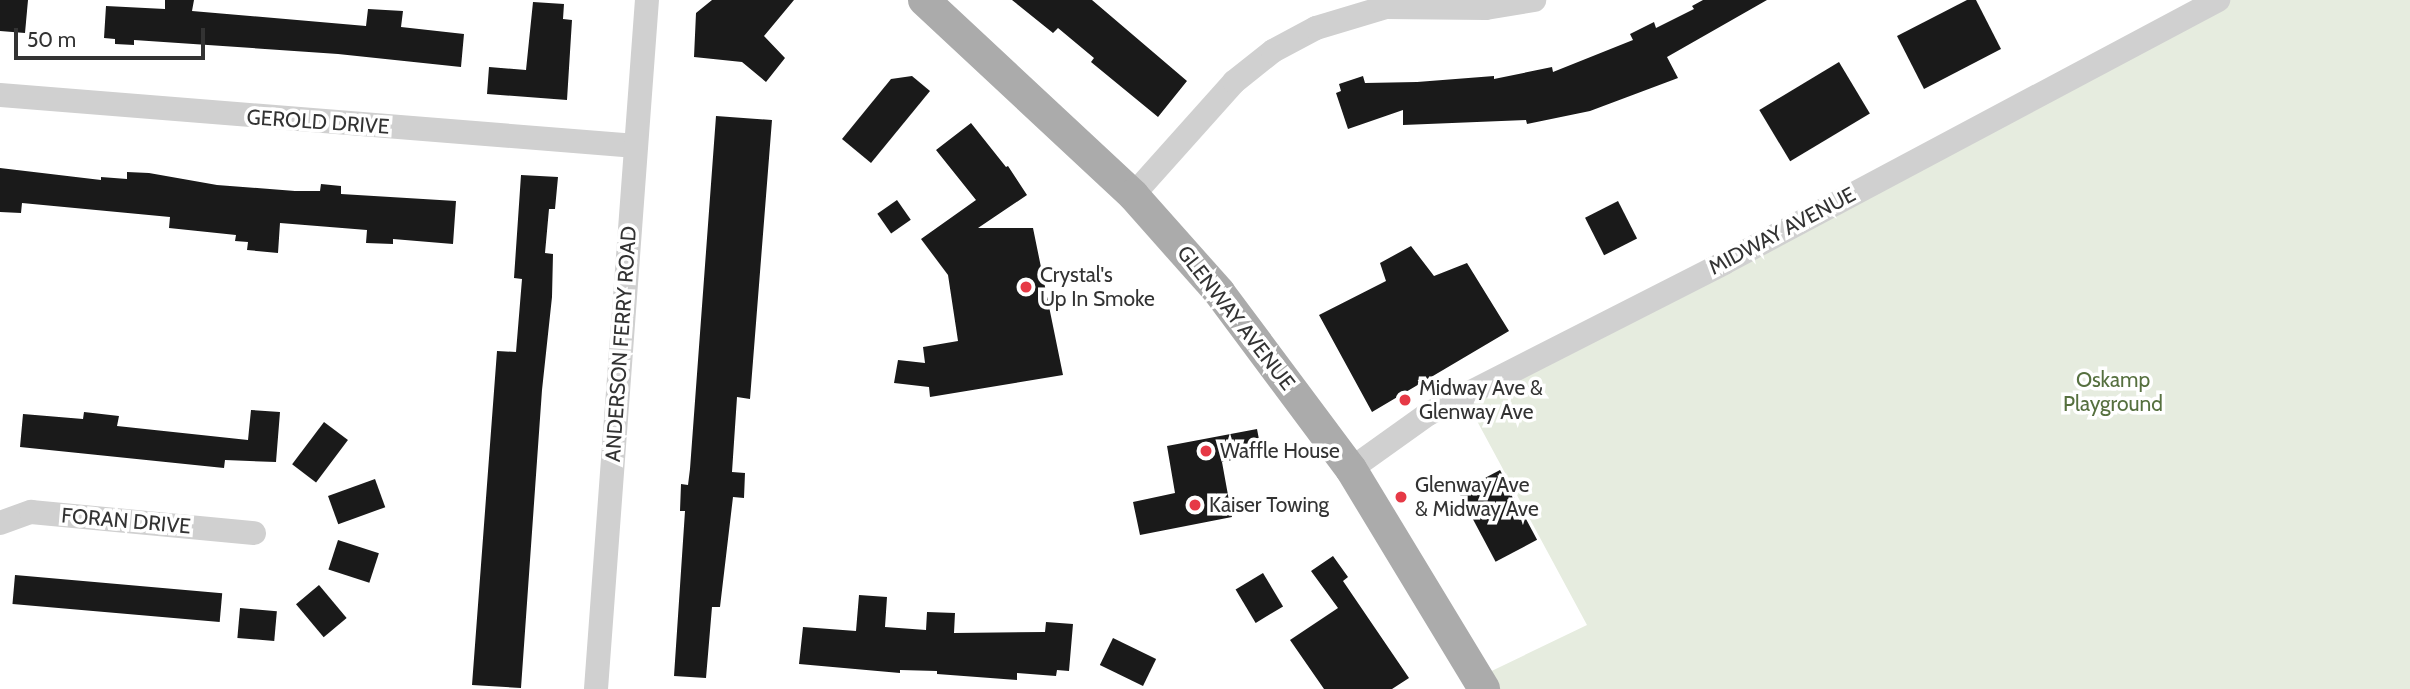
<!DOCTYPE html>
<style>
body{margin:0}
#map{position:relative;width:2410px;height:689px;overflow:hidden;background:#fff;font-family:Cabin,sans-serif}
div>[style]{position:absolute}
.green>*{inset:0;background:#e6ecdf}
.building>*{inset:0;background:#1a1a1a;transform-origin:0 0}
.minor>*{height:24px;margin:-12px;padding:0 12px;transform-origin:12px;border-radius:12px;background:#d0d0d0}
.major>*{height:32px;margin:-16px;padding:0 16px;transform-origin:16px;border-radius:16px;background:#ababab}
.dots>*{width:19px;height:19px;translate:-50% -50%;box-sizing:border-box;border:4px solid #fff;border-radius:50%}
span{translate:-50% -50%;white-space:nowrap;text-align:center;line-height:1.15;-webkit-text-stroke:7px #fff;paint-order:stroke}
.street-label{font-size:21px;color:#333}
.poi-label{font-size:21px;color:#333}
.left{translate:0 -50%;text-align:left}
.park-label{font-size:21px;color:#56703f}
.scale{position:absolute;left:14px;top:28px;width:191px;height:32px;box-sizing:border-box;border:4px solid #333;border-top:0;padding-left:9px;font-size:21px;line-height:24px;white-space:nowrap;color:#333;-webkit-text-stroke:5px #fff;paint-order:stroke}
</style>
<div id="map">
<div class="green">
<div style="clip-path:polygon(2218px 0,2410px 0,2410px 689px,1484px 689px,1477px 678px,1587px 625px,1463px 395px)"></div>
</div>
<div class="building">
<div style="clip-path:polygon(0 0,28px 0,25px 33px,0 31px)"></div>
<div style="clip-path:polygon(165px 0,194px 0,192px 11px,366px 26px,368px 9px,403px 11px,401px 27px,464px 34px,461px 67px,338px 54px,134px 40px,134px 45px,115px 44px,115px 39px,104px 38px,106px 6px,165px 9px)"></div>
<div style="clip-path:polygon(712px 0,794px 0,764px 36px,785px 58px,766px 82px,742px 62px,694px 57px,696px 13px)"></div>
<div style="clip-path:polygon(1012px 0,1092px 0,1187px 81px,1158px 117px,1091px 62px,1094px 58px,1058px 28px,1053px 33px)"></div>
<div style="clip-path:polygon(1703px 0,1767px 0,1667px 57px,1678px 78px,1590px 111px,1527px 124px,1526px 120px,1403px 125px,1403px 110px,1348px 129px,1336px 93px,1341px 91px,1339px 84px,1363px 76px,1365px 83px,1417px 82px,1494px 76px,1494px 79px,1552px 67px,1553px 72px,1633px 40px,1630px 34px,1654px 22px,1656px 28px,1694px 9px,1692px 6px)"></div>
<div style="clip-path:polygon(1967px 0,1976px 0,2001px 49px,1924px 89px,1897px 36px)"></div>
<div style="clip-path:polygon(533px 2px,564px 4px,563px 19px,572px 20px,567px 100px,487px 94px,489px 67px,526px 70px)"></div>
<div style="left:1839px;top:62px;width:60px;height:93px;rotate:59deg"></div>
<div style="clip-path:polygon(912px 76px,930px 91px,871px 163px,842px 139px,891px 79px)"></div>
<div style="clip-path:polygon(716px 116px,772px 120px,750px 399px,737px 397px,732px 472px,745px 473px,744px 498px,733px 497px,720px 607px,712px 607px,706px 678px,674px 676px,685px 511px,680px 511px,681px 484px,688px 485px,690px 469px)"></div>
<div style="clip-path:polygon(971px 123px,1006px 167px,1008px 166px,1027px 195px,978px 228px,1033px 228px,1063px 375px,930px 397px,929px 387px,894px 383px,898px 360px,925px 363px,923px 347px,958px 341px,948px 275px,921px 239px,976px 200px,936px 150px)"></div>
<div style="clip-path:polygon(0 168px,101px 180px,101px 177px,127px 179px,127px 172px,149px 173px,217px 185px,295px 191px,320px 191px,321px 184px,341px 186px,341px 194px,456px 201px,453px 244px,393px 239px,393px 244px,366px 243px,367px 230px,280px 223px,278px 253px,247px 250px,248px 242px,235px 241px,236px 235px,169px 228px,170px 217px,22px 203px,21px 213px,0 212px)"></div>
<div style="clip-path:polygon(521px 175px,558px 177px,555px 209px,549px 209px,545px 253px,553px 254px,552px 297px,542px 390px,521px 688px,472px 685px,497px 351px,516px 352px,522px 279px,514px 278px)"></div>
<div style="left:897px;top:200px;width:24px;height:24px;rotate:55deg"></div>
<div style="left:1618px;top:201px;width:42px;height:37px;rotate:63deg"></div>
<div style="clip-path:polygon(1411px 246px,1434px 276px,1467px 263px,1509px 331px,1372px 412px,1319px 315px,1386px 281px,1380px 263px)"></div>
<div style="clip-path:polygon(251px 410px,280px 412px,276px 462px,225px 460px,224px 468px,20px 447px,23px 414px,83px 419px,84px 412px,119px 416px,117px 426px,248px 440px)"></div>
<div style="left:324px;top:422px;width:30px;height:53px;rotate:37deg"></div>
<div style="clip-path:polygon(1257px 429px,1262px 455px,1222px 462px,1232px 517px,1140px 535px,1133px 502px,1175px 493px,1167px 446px)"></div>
<div style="left:1500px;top:470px;width:79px;height:47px;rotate:62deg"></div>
<div style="left:375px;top:479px;width:30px;height:50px;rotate:70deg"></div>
<div style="left:338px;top:540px;width:43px;height:31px;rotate:18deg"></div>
<div style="clip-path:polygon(1333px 556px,1348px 577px,1343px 581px,1409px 678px,1392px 689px,1324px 689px,1290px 640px,1338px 608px,1311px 571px)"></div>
<div style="left:1263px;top:573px;width:39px;height:32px;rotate:59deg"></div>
<div style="left:15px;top:575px;width:208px;height:29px;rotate:5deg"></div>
<div style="left:319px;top:585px;width:43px;height:30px;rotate:50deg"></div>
<div style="clip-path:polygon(859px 595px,887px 597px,885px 627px,926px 630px,927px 612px,955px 613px,954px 633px,1045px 632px,1046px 622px,1073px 624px,1069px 671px,1057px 670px,1056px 676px,1017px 673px,1017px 680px,937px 674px,937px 671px,900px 670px,900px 673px,799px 664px,803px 627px,856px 631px)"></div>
<div style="left:240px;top:608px;width:37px;height:30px;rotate:5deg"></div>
<div style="left:1113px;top:638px;width:48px;height:30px;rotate:26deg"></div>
</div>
<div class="minor">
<div style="left:0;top:95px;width:638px;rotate:4.58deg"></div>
<div style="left:1133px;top:195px;width:152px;rotate:-48.2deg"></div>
<div style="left:1234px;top:82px;width:50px;rotate:-38.5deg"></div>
<div style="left:1273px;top:51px;width:49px;rotate:-28.1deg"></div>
<div style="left:1316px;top:28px;width:73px;rotate:-16.7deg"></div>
<div style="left:1386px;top:7px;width:100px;rotate:0.6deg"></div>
<div style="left:1486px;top:8px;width:49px;rotate:-9.5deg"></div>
<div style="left:1351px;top:469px;width:95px;rotate:-35.5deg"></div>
<div style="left:1428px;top:414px;width:332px;rotate:-27deg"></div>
<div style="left:1724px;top:263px;width:560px;rotate:-28.03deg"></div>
<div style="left:0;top:523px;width:33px;rotate:-20deg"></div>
<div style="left:31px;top:512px;width:224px;rotate:5.4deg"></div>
<div style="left:596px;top:689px;width:691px;rotate:-85.77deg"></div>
</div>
<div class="major">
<div style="left:924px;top:0;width:286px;rotate:43deg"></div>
<div style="left:1133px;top:195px;width:130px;rotate:48.4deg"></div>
<div style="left:1219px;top:292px;width:221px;rotate:53.3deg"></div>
<div style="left:1351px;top:469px;width:257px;rotate:58.8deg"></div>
</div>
<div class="dots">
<div style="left:1026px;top:287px;background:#e63946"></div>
<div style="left:1405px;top:400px;background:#e63946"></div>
<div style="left:1206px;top:451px;background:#e63946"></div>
<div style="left:1401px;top:497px;background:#e63946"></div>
<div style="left:1195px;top:505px;background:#e63946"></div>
</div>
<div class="street-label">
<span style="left:318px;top:122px;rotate:4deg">GEROLD DRIVE</span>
<span style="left:1782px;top:231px;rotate:-28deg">MIDWAY AVENUE</span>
<span style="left:1236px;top:318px;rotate:52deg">GLENWAY AVENUE</span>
<span style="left:621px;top:344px;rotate:-86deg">ANDERSON FERRY ROAD</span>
<span style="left:126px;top:521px;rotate:5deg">FORAN DRIVE</span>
</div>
<div class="poi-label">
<span class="left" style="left:1040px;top:287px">Crystal's<br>Up In Smoke</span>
<span class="left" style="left:1419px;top:400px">Midway Ave &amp;<br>Glenway Ave</span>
<span class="left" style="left:1220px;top:451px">Waffle House</span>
<span class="left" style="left:1415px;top:497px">Glenway Ave<br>&amp; Midway Ave</span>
<span class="left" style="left:1209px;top:505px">Kaiser Towing</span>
</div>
<div class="park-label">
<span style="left:2113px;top:392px">Oskamp<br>Playground</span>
</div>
<div class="scale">50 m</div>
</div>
